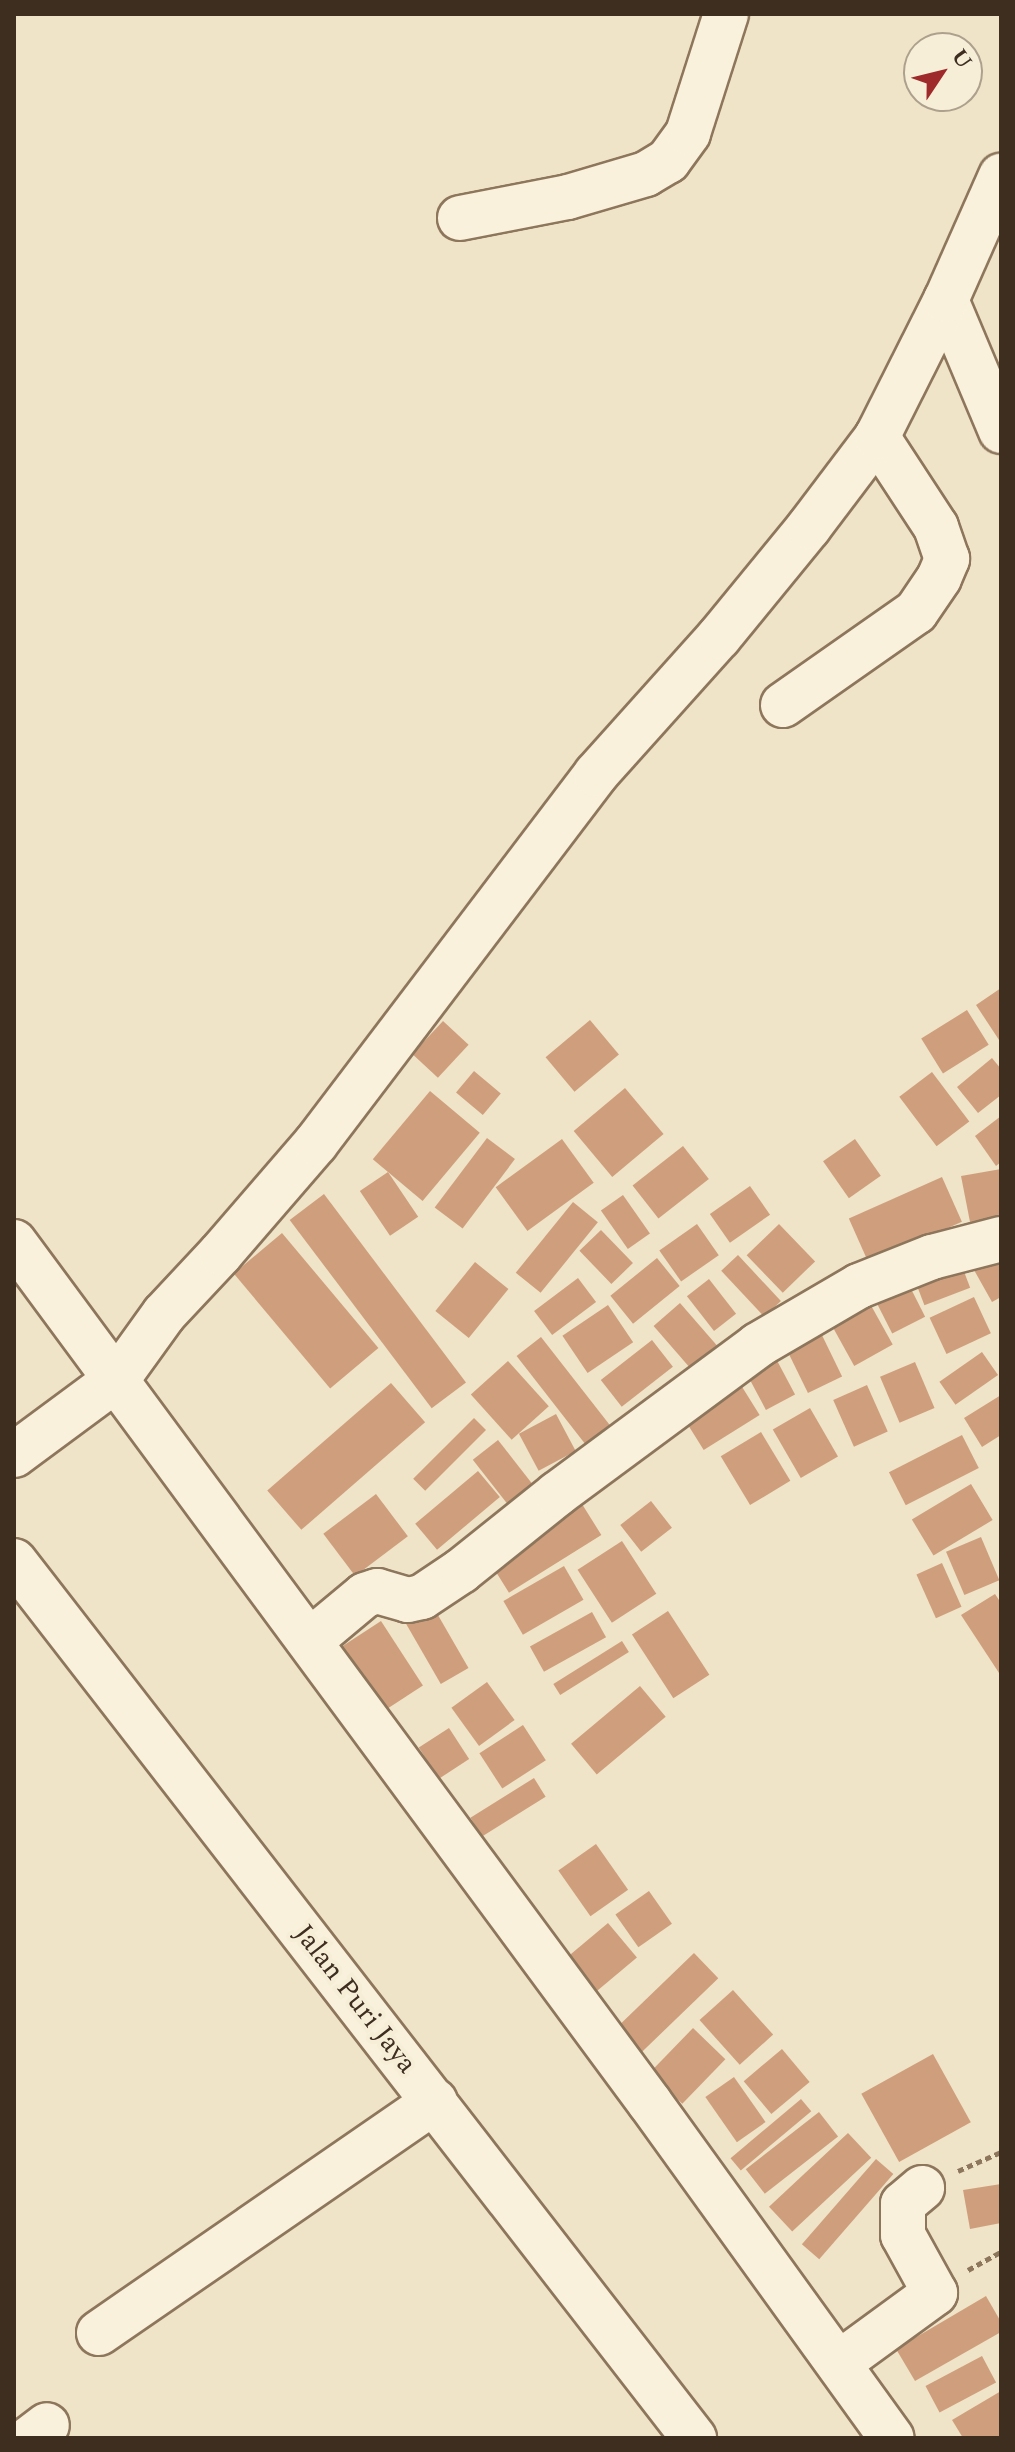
<!DOCTYPE html>
<style>
body{margin:0}
#map{position:relative;width:1015px;height:2452px;overflow:hidden;background:#f0e4c8;font-family:Spectral,serif}
div>[style]{position:absolute}
.building>*{inset:0;background:#cf9f7d;transform-origin:0 0}
.path>*{height:5px;margin-top:-2.5px;transform-origin:0;background:repeating-linear-gradient(90deg,#8d765c 0 6px,transparent 0 10px)}
.roads{filter:drop-shadow(2px 0 #8d765c) drop-shadow(-2px 0 #8d765c) drop-shadow(0 2px #8d765c) drop-shadow(0 -2px #8d765c)}
.minor>*{height:44px;margin:-22px;padding:0 22px;transform-origin:22px;border-radius:22px;background:#faf1dc}
span{translate:-50% -50%;white-space:nowrap;text-align:center;line-height:1.15;-webkit-text-stroke:8px #f7eed8;paint-order:stroke}
.street-label{font-size:28px;color:#3d2e20}
.frame{position:absolute;inset:0;border:16px solid #3d2e20;pointer-events:none}
.north{position:absolute;left:903px;top:32px;width:80px;height:80px;box-sizing:border-box;background:#f7eed8;border:2px solid #ada18e;border-radius:50%;rotate:55deg;font-size:22px;font-weight:700;line-height:32px;text-align:center;color:#3d2e20}
.north::after{content:'';display:block;margin:auto;width:28px;height:36px;background:#9e2a2b;clip-path:polygon(50% 0,100% 100%,50% 72%,0 100%)}
</style>
<div id="map">
<div class="building">
<div style="clip-path:polygon(1001px 988px,1001px 1043px,976px 1005px)"></div>
<div style="left:967px;top:1010px;width:41px;height:54px;rotate:58deg"></div>
<div style="left:590px;top:1020px;width:45px;height:58px;rotate:50deg"></div>
<div style="left:443px;top:1021px;width:35px;height:45px;rotate:43deg"></div>
<div style="clip-path:polygon(992px 1058px,1001px 1069px,1001px 1095px,978px 1113px,957px 1087px)"></div>
<div style="left:474px;top:1071px;width:35px;height:28px;rotate:40deg"></div>
<div style="left:932px;top:1072px;width:62px;height:41px;rotate:53deg"></div>
<div style="left:625px;top:1088px;width:60px;height:67px;rotate:50deg"></div>
<div style="left:430px;top:1091px;width:65px;height:89px;rotate:40deg"></div>
<div style="clip-path:polygon(1001px 1116px,1001px 1162px,996px 1166px,975px 1136px)"></div>
<div style="left:487px;top:1138px;width:35px;height:87px;rotate:37deg"></div>
<div style="left:562px;top:1139px;width:54px;height:82px;rotate:54deg"></div>
<div style="left:855px;top:1139px;width:45px;height:39px;rotate:55deg"></div>
<div style="left:683px;top:1146px;width:42px;height:64px;rotate:52deg"></div>
<div style="clip-path:polygon(1001px 1169px,1001px 1216px,970px 1222px,961px 1176px)"></div>
<div style="left:388px;top:1172px;width:54px;height:34px;rotate:56deg"></div>
<div style="left:942px;top:1177px;width:49px;height:102px;rotate:66deg"></div>
<div style="left:750px;top:1186px;width:35px;height:49px;rotate:55deg"></div>
<div style="left:324px;top:1194px;width:236px;height:43px;rotate:53deg"></div>
<div style="left:623px;top:1195px;width:47px;height:27px;rotate:55deg"></div>
<div style="left:573px;top:1202px;width:32px;height:91px;rotate:39deg"></div>
<div style="left:697px;top:1224px;width:38px;height:46px;rotate:55deg"></div>
<div style="left:779px;top:1224px;width:52px;height:45px;rotate:46deg"></div>
<div style="left:601px;top:1230px;width:46px;height:30px;rotate:46deg"></div>
<div style="left:282px;top:1233px;width:150px;height:63px;rotate:50deg"></div>
<div style="clip-path:polygon(1001px 1254px,1001px 1297px,992px 1302px,974px 1270px)"></div>
<div style="left:738px;top:1255px;width:63px;height:23px;rotate:47deg"></div>
<div style="left:958px;top:1256px;width:34px;height:49px;rotate:69deg"></div>
<div style="left:657px;top:1258px;width:36px;height:60px;rotate:51deg"></div>
<div style="left:475px;top:1262px;width:43px;height:63px;rotate:39deg"></div>
<div style="left:578px;top:1278px;width:30px;height:55px;rotate:53deg"></div>
<div style="left:709px;top:1279px;width:44px;height:28px;rotate:52deg"></div>
<div style="left:907px;top:1281px;width:40px;height:37px;rotate:63deg"></div>
<div style="left:974px;top:1297px;width:40px;height:49px;rotate:65deg"></div>
<div style="left:868px;top:1300px;width:51px;height:44px;rotate:61deg"></div>
<div style="left:680px;top:1303px;width:57px;height:35px;rotate:49deg"></div>
<div style="left:608px;top:1305px;width:45px;height:55px;rotate:56deg"></div>
<div style="left:818px;top:1327px;width:55px;height:38px;rotate:64deg"></div>
<div style="left:541px;top:1337px;width:113px;height:31px;rotate:52deg"></div>
<div style="left:652px;top:1340px;width:34px;height:65px;rotate:52deg"></div>
<div style="left:982px;top:1352px;width:28px;height:52px;rotate:55deg"></div>
<div style="left:773px;top:1353px;width:47px;height:33px;rotate:62deg"></div>
<div style="left:508px;top:1361px;width:61px;height:50px;rotate:48deg"></div>
<div style="left:915px;top:1362px;width:50px;height:38px;rotate:67deg"></div>
<div style="left:739px;top:1382px;width:39px;height:66px;rotate:58deg"></div>
<div style="left:391px;top:1383px;width:52px;height:164px;rotate:49deg"></div>
<div style="left:867px;top:1385px;width:51px;height:37px;rotate:66deg"></div>
<div style="clip-path:polygon(1001px 1395px,1001px 1435px,982px 1447px,964px 1418px)"></div>
<div style="left:810px;top:1408px;width:56px;height:43px;rotate:60deg"></div>
<div style="left:556px;top:1414px;width:42px;height:42px;rotate:62deg"></div>
<div style="left:474px;top:1418px;width:17px;height:86px;rotate:45deg"></div>
<div style="left:761px;top:1432px;width:57px;height:47px;rotate:59deg"></div>
<div style="left:962px;top:1435px;width:37px;height:82px;rotate:63deg"></div>
<div style="left:498px;top:1440px;width:78px;height:32px;rotate:52deg"></div>
<div style="left:478px;top:1471px;width:34px;height:82px;rotate:50deg"></div>
<div style="left:971px;top:1484px;width:42px;height:69px;rotate:59deg"></div>
<div style="left:376px;top:1494px;width:53px;height:66px;rotate:53deg"></div>
<div style="left:577px;top:1496px;width:46px;height:109px;rotate:58deg"></div>
<div style="left:651px;top:1501px;width:34px;height:39px;rotate:52deg"></div>
<div style="left:981px;top:1537px;width:47px;height:38px;rotate:67deg"></div>
<div style="left:622px;top:1541px;width:63px;height:53px;rotate:57deg"></div>
<div style="left:942px;top:1563px;width:48px;height:28px;rotate:66deg"></div>
<div style="left:564px;top:1566px;width:39px;height:70px;rotate:60deg"></div>
<div style="clip-path:polygon(995px 1594px,1001px 1603px,1001px 1676px,961px 1615px)"></div>
<div style="left:431px;top:1603px;width:75px;height:32px;rotate:60deg"></div>
<div style="left:668px;top:1611px;width:76px;height:43px;rotate:57deg"></div>
<div style="left:592px;top:1612px;width:29px;height:71px;rotate:61deg"></div>
<div style="left:381px;top:1621px;width:77px;height:48px;rotate:57deg"></div>
<div style="left:622px;top:1641px;width:13px;height:81px;rotate:58deg"></div>
<div style="left:487px;top:1682px;width:47px;height:44px;rotate:54deg"></div>
<div style="left:640px;top:1686px;width:40px;height:90px;rotate:50deg"></div>
<div style="left:523px;top:1725px;width:42px;height:52px;rotate:57deg"></div>
<div style="left:449px;top:1728px;width:37px;height:36px;rotate:57deg"></div>
<div style="left:534px;top:1778px;width:22px;height:75px;rotate:58deg"></div>
<div style="left:596px;top:1844px;width:56px;height:46px;rotate:55deg"></div>
<div style="left:649px;top:1891px;width:40px;height:41px;rotate:55deg"></div>
<div style="left:608px;top:1923px;width:45px;height:60px;rotate:50deg"></div>
<div style="left:694px;top:1953px;width:35px;height:116px;rotate:46deg"></div>
<div style="left:733px;top:1990px;width:60px;height:45px;rotate:48deg"></div>
<div style="left:693px;top:2028px;width:45px;height:62px;rotate:44deg"></div>
<div style="left:782px;top:2049px;width:43px;height:50px;rotate:50deg"></div>
<div style="left:933px;top:2054px;width:78px;height:82px;rotate:61deg"></div>
<div style="left:734px;top:2077px;width:55px;height:35px;rotate:55deg"></div>
<div style="left:801px;top:2099px;width:16px;height:92px;rotate:50deg"></div>
<div style="left:819px;top:2112px;width:31px;height:93px;rotate:52deg"></div>
<div style="left:848px;top:2133px;width:34px;height:108px;rotate:47deg"></div>
<div style="left:876px;top:2159px;width:23px;height:113px;rotate:41deg"></div>
<div style="clip-path:polygon(1001px 2184px,1001px 2223px,970px 2229px,963px 2190px)"></div>
<div style="clip-path:polygon(986px 2296px,1001px 2322px,1001px 2332px,915px 2381px,896px 2349px)"></div>
<div style="left:982px;top:2356px;width:30px;height:64px;rotate:62deg"></div>
<div style="clip-path:polygon(1001px 2391px,1001px 2437px,963px 2438px,952px 2420px)"></div>
</div>
<div class="path">
<div style="left:958px;top:2171px;width:47px;rotate:-23.8deg"></div>
<div style="left:968px;top:2270px;width:38px;rotate:-29deg"></div>
</div>
<div class="roads">
<div class="minor">
<div style="left:460px;top:218px;width:110px;rotate:-11deg"></div>
<div style="left:568px;top:197px;width:81px;rotate:-16.4deg"></div>
<div style="left:646px;top:174px;width:26px;rotate:-31deg"></div>
<div style="left:668px;top:161px;width:34px;rotate:-54deg"></div>
<div style="left:688px;top:133px;width:125px;rotate:-72.3deg"></div>
<div style="left:946px;top:300px;width:142px;rotate:67.2deg"></div>
<div style="left:783px;top:705px;width:162px;rotate:-35deg"></div>
<div style="left:916px;top:612px;width:41px;rotate:-55.9deg"></div>
<div style="left:939px;top:578px;width:21px;rotate:-67deg"></div>
<div style="left:947px;top:559px;width:34px;rotate:-109deg"></div>
<div style="left:936px;top:527px;width:108px;rotate:-123.2deg"></div>
<div style="left:14px;top:1242px;width:1070px;rotate:53.55deg"></div>
<div style="left:650px;top:2103px;width:413px;rotate:54.2deg"></div>
<div style="left:14px;top:1455px;width:129px;rotate:-36.5deg"></div>
<div style="left:118px;top:1378px;width:79px;rotate:-54.3deg"></div>
<div style="left:164px;top:1314px;width:83px;rotate:-46.9deg"></div>
<div style="left:221px;top:1253px;width:145px;rotate:-49.2deg"></div>
<div style="left:316px;top:1143px;width:463px;rotate:-52.8deg"></div>
<div style="left:596px;top:774px;width:184px;rotate:-48.1deg"></div>
<div style="left:719px;top:637px;width:142px;rotate:-50.7deg"></div>
<div style="left:809px;top:527px;width:113px;rotate:-52.9deg"></div>
<div style="left:877px;top:437px;width:153px;rotate:-63.3deg"></div>
<div style="left:946px;top:300px;width:136px;rotate:-66.1deg"></div>
<div style="left:14px;top:1561px;width:1110px;rotate:52.21deg"></div>
<div style="left:311px;top:1640px;width:70px;rotate:-39.8deg"></div>
<div style="left:365px;top:1595px;width:13px;rotate:-18deg"></div>
<div style="left:377px;top:1591px;width:32px;rotate:16deg"></div>
<div style="left:408px;top:1600px;width:14px;rotate:-12deg"></div>
<div style="left:422px;top:1597px;width:47px;rotate:-33.7deg"></div>
<div style="left:461px;top:1571px;width:123px;rotate:-38.7deg"></div>
<div style="left:557px;top:1494px;width:250px;rotate:-36.5deg"></div>
<div style="left:758px;top:1345px;width:117px;rotate:-30.3deg"></div>
<div style="left:859px;top:1286px;width:79px;rotate:-21.7deg"></div>
<div style="left:932px;top:1257px;width:71px;rotate:-14.6deg"></div>
<div style="left:99px;top:2333px;width:408px;rotate:-34.6deg"></div>
<div style="left:839px;top:2363px;width:119px;rotate:-36.1deg"></div>
<div style="left:935px;top:2293px;width:66px;rotate:-118.9deg"></div>
<div style="left:903px;top:2235px;width:31px;rotate:-90deg"></div>
<div style="left:903px;top:2204px;width:25px;rotate:-40deg"></div>
<div style="left:30px;top:2438px;width:21px;rotate:-37deg"></div>
</div>
</div>
<div class="street-label">
<span style="left:355px;top:1999px;rotate:52deg">Jalan Puri Jaya</span>
</div>
<div class="frame"></div>
<div class="north">U</div>
</div>
